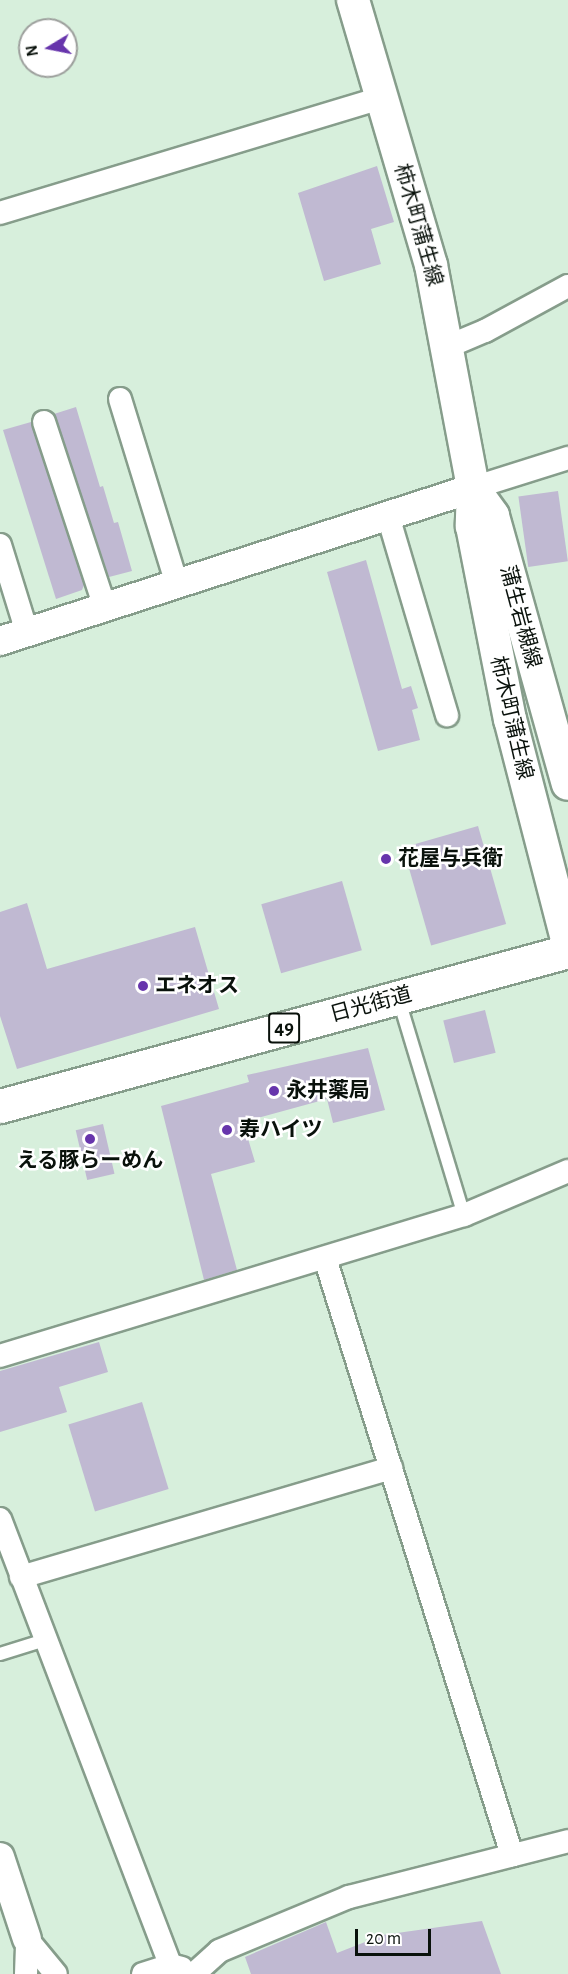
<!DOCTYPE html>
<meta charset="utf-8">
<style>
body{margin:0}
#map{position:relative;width:568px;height:1974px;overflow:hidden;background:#d7efdc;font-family:"Alegreya Sans","Noto Sans JP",sans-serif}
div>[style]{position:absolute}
.building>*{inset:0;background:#c0b9d2;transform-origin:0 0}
.roads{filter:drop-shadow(2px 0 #869d8b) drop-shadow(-2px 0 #869d8b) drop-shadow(0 2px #869d8b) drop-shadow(0 -2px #869d8b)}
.service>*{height:12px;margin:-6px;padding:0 6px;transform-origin:6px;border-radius:6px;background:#fff}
.minor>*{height:22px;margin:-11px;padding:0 11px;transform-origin:11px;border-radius:11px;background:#fff}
.tertiary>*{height:28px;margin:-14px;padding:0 14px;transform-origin:14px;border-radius:14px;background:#fff}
.secondary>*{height:32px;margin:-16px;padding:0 16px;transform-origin:16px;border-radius:16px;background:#fff}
.primary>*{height:33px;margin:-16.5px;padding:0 16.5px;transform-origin:16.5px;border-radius:16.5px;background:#fff}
.dots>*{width:16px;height:16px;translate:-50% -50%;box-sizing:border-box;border:3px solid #fff;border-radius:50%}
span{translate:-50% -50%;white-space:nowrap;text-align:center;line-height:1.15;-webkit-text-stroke:5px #fff;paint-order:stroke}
.shield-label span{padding:2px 4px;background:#fff;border:2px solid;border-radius:4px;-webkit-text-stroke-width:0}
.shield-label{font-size:20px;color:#09110b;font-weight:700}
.street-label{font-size:21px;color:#09110b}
.poi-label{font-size:21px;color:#09110b;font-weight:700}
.left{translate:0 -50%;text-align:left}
.north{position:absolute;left:18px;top:18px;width:60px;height:60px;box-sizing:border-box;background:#fff;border:2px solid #9da09d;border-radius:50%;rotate:260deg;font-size:16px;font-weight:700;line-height:24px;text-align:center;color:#09110b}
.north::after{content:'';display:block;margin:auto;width:21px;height:27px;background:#6735ac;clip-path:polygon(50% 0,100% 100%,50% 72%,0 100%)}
.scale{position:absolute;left:355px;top:1929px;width:76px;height:27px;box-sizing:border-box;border:3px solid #09110b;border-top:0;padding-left:8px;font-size:18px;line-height:21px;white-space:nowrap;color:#09110b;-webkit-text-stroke:4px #fff;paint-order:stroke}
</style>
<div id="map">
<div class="building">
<div style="clip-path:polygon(377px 166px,394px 222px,371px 229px,381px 264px,324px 281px,298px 193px)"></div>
<div style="clip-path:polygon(76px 407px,100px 487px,103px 486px,114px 523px,118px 522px,132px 571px,109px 577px,54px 414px)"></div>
<div style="clip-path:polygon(31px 422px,84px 585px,82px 590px,56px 599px,3px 430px)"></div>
<div style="left:558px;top:491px;width:71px;height:40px;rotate:82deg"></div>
<div style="clip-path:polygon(366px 560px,402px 689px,411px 686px,418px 708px,412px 710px,420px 740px,378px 751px,327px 572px)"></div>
<div style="left:478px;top:826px;width:102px;height:78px;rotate:74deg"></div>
<div style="left:342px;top:881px;width:72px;height:84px;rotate:74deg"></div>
<div style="clip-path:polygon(27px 903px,47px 969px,195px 927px,219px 1009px,17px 1069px,0 1016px,0 912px)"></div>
<div style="left:485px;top:1010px;width:44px;height:43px;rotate:76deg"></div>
<div style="clip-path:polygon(368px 1048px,385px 1110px,333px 1123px,327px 1099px,243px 1122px,255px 1162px,211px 1174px,237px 1270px,204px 1280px,161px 1106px,249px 1082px,247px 1075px)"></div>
<div style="left:103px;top:1124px;width:51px;height:28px;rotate:77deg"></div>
<div style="clip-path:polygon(99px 1342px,108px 1372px,59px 1387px,67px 1412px,0 1432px,0 1371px)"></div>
<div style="left:142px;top:1402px;width:91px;height:77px;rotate:73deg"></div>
<div style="clip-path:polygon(482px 1921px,501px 1974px,251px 1974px,245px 1957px,326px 1922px,337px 1953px,383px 1935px)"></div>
</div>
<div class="roads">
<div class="service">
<div style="left:398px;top:997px;width:228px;rotate:73.2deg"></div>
<div style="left:0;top:1654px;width:47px;rotate:-17.3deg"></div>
</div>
<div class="minor">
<div style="left:0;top:213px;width:398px;rotate:-16.8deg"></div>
<div style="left:449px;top:346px;width:39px;rotate:-23deg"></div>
<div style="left:485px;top:331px;width:94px;rotate:-28.5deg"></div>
<div style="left:120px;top:399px;width:194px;rotate:72.9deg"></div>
<div style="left:44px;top:422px;width:195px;rotate:71.8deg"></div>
<div style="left:473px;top:488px;width:100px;rotate:-17.5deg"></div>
<div style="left:388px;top:516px;width:208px;rotate:73.5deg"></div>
<div style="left:0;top:545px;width:91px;rotate:72.8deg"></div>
<div style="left:325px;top:1258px;width:626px;rotate:72.61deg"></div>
<div style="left:0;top:1356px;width:485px;rotate:-16.9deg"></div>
<div style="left:464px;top:1215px;width:113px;rotate:-22.9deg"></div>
<div style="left:0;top:1519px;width:477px;rotate:69.1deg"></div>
<div style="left:21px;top:1577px;width:386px;rotate:-16.4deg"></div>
<div style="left:196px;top:1972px;width:31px;rotate:-42deg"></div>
<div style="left:219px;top:1951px;width:141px;rotate:-22.6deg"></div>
<div style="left:349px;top:1897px;width:226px;rotate:-14.3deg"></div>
<div style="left:26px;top:1974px;width:35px;rotate:-88deg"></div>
<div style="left:27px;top:1939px;width:45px;rotate:50.4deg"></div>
<div style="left:143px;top:1974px;width:28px;rotate:-18deg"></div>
<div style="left:170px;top:1965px;width:12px;rotate:14deg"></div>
</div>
<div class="tertiary">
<div style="left:0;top:641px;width:497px;rotate:-17.9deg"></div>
<div style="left:0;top:1857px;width:86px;rotate:71.8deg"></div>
</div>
<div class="secondary">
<div style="left:353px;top:0;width:276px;rotate:73.6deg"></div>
<div style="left:431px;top:265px;width:227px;rotate:79.3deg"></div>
<div style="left:473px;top:488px;width:34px;rotate:54deg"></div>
<div style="left:493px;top:516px;width:278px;rotate:74.4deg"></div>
<div style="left:473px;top:488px;width:38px;rotate:92deg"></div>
<div style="left:472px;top:526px;width:197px;rotate:78.9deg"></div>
<div style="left:510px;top:719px;width:232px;rotate:75.5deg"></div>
</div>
<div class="primary">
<div style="left:0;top:1106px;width:589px;rotate:-15.26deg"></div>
</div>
</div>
<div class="dots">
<div style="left:386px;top:859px;background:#6735ac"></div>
<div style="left:143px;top:986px;background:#6735ac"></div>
<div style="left:274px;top:1091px;background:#6735ac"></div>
<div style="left:227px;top:1130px;background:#6735ac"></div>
<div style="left:90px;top:1139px;background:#6735ac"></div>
</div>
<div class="shield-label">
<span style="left:284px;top:1028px">49</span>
</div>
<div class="street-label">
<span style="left:418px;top:225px;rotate:74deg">柿木町蒲生線</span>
<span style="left:520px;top:617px;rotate:75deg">蒲生岩槻線</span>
<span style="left:511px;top:718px;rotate:77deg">柿木町蒲生線</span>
<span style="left:371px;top:1005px;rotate:-15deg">日光街道</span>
</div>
<div class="poi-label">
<span class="left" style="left:398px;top:859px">花屋与兵衛</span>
<span class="left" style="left:155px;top:986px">エネオス</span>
<span class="left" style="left:286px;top:1091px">永井薬局</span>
<span class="left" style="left:239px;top:1130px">寿ハイツ</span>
<span style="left:90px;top:1161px">える豚らーめん</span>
</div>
<div class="north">N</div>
<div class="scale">20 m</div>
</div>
